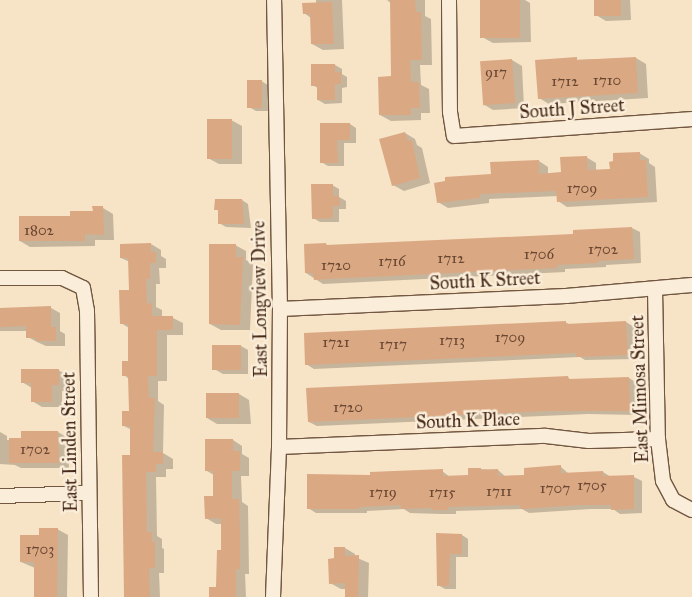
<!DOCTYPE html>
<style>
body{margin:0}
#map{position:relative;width:692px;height:597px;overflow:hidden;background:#f7e3c5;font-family:"IM FELL Great Primer",serif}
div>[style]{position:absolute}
.shadow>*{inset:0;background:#0003}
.building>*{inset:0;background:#dba884;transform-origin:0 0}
.roads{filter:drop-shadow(1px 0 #715641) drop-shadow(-1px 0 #715641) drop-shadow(0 1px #715641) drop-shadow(0 -1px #715641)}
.minor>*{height:14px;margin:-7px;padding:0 7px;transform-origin:7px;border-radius:7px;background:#faedd9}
span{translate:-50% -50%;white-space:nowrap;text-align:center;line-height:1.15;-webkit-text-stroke:5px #faedd9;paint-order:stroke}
.number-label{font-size:15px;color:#6a4731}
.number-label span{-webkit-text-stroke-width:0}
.street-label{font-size:18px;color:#442715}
</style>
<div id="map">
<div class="shadow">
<div style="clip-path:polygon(316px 0,342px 0,344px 49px,323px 50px,312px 44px,311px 18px,304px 13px,316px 4px)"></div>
<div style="clip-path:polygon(387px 0,425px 0,425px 16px,431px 19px,432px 65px,420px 65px,421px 85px,429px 89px,430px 113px,421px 113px,421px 120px,391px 121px,380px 115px,392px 78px,392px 4px)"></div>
<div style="clip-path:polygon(482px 0,525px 0,530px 3px,531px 42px,493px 43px,482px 37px)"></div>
<div style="clip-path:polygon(596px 0,630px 0,631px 20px,606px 21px,596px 15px)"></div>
<div style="clip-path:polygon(636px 58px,646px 64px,648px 98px,549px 104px,539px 98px,537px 61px)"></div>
<div style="clip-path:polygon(512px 60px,522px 66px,524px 108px,493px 110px,483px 104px)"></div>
<div style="clip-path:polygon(312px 65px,335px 65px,342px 69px,342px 74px,347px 77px,347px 87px,342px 88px,342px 103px,325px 104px,318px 100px,318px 88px,312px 85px)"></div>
<div style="clip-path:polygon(261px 81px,268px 85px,269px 111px,256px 111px,249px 107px)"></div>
<div style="clip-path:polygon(231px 120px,242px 126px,242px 164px,219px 164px,208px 158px)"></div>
<div style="clip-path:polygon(321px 124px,350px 124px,356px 128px,356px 143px,344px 143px,344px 166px,328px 166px,321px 162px)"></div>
<div style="clip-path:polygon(405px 133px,415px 139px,417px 145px,422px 148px,430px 183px,404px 191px,393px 185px)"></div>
<div style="clip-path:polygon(639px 153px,649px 159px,649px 163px,655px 167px,657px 202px,567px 207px,558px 201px,558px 196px,489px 199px,489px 203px,448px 208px,438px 202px,492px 175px,539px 161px,548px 167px,548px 174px,562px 173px,586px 157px,596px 163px,596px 171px,611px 170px)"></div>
<div style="clip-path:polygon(332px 185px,339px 189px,339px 197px,346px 201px,346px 209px,339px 209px,339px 222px,320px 222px,313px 218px)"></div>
<div style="clip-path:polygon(242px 200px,248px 204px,251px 228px,226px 227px,219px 223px,219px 211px,216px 209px)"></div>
<div style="clip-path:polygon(94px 208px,103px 208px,113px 214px,114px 240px,95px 240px,95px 246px,30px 247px,20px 241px,72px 217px,94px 212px)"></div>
<div style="clip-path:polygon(632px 228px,640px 232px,641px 263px,606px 265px,606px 267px,565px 269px,565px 272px,323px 284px,306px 273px,326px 244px,329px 246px,574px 235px)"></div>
<div style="clip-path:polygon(151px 244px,161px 250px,161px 256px,166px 259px,166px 268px,159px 268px,160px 284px,156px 284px,156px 307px,162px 310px,162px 318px,173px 318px,183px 323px,183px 335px,167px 335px,167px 381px,158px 381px,158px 401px,164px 405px,163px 453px,173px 459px,173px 469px,166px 469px,166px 477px,156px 477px,157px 536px,162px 539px,162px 548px,164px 549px,164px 573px,159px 573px,160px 597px,127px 597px,132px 430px,124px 426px,130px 412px,129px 379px,124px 375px,129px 363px,129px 328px,121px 323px,130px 291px,130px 262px,121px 258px)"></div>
<div style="clip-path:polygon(235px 245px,246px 251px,246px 260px,253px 264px,250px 330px,221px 330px,210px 324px)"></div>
<div style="clip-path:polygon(0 308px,51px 308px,60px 313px,60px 331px,65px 334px,65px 346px,46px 346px,37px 342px,28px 337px,28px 331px,0 331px)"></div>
<div style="clip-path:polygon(565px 322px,571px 325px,626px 322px,634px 327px,635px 359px,585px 360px,580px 357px,314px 369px,306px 364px)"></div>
<div style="clip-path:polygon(213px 346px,241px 346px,248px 350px,248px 374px,223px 374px,216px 370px)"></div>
<div style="clip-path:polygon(58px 370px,69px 376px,69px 391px,62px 391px,62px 407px,42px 407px,32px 401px,32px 388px,22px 382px)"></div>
<div style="clip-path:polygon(568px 378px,572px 380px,629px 378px,637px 383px,638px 415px,588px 414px,317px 426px,309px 422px)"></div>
<div style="clip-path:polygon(239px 394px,249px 400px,251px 424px,217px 424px,207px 418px)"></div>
<div style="clip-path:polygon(0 432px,7px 436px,7px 440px,22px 440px,22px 432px,58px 432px,68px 438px,69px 468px,21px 468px,15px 465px,0 464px)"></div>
<div style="clip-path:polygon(233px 440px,242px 446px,242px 454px,249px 458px,249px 476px,241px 476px,242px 502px,248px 506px,249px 574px,245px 574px,246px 597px,211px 597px,218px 588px,222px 551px,222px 524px,216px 524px,206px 518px,215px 498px,214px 475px,207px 471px)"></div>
<div style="clip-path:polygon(561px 467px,569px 474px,603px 472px,611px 477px,634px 477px,642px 481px,642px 513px,620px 514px,613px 509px,590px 509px,529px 513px,522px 509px,456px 511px,456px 514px,441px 514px,410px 513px,404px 509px,367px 511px,367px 513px,316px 513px,308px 508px,371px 476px,442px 471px,450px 477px,470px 476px,480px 469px,498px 470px,506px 477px,526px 476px)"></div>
<div style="clip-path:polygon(57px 529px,68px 535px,67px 597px,35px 597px,35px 568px,21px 562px,41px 536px)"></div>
<div style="clip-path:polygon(437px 534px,462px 535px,468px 539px,468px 557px,456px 557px,456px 589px,445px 589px,438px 585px)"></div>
<div style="clip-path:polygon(345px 548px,355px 554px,355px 557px,369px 563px,368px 597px,347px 597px,346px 589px,341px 589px,330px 583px,336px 559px)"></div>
</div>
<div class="building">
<div style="clip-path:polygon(390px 0,415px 0,416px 12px,421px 12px,422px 60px,410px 60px,411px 82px,419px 82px,420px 108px,411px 108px,411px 115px,379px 115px,378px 77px,391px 76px)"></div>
<div style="left:480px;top:0;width:40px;height:38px"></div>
<div style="left:594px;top:0;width:27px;height:16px"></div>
<div style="clip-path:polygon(332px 2px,334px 44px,311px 44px,310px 14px,303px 14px,302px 3px)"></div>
<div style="clip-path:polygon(577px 57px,577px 60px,636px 57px,638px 93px,538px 99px,535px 60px)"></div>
<div style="left:512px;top:59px;width:44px;height:32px;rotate:86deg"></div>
<div style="clip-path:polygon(311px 64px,335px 64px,335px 72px,341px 72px,341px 84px,335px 84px,335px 100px,317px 100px,317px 86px,311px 86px)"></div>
<div style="left:247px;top:80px;width:15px;height:28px"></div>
<div style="left:207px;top:119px;width:25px;height:40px"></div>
<div style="clip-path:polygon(320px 123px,350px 123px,350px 140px,337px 140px,338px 163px,320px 163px)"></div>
<div style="clip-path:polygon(405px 132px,408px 141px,412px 140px,420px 178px,392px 186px,379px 139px)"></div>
<div style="clip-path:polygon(640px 152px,640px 160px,646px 160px,648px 197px,557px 202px,556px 191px,480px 194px,480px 198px,437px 203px,434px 183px,445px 181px,445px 177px,491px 174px,490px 162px,539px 160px,539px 174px,561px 172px,560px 157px,587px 156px,588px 170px,610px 169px,609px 162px,613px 161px,613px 153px)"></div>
<div style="clip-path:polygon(311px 184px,333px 184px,333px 196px,339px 196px,340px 206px,333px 206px,333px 218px,312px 219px)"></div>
<div style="clip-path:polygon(215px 199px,242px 199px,244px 224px,218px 224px,218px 210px,214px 210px)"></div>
<div style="clip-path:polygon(92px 206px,103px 206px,104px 235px,85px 234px,85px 241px,19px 241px,19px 216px,70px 216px,70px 211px,93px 211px)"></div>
<div style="clip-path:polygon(632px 227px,634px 259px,598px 261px,598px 263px,557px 265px,557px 268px,328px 279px,314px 280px,313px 273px,305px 273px,304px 244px,326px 243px,326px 245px,573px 234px,573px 230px)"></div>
<div style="clip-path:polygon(151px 243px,151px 252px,156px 252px,156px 263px,150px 263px,150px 279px,146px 279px,147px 304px,152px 303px,152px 316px,173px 316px,173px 330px,157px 330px,157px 376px,148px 376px,149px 398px,155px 398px,153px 452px,163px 452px,163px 464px,156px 464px,156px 472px,146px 472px,147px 532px,152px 532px,152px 542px,155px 542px,155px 568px,149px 568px,150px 597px,124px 597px,122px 455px,130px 455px,130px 426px,122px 426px,122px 411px,129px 411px,128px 376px,122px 376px,122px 361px,128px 361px,128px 324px,120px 324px,119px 290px,129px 290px,128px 258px,120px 258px,120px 244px)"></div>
<div style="clip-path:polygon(209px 244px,236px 244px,236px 257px,243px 257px,240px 325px,209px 324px)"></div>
<div style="clip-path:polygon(51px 306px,51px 327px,56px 327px,56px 341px,36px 341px,36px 338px,26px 338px,26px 326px,0 327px,0 308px)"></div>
<div style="clip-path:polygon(566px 321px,566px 324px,626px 321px,628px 355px,576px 357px,576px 353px,305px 365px,304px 333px)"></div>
<div style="left:212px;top:345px;width:29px;height:25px"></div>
<div style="clip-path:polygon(21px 369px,59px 369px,59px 385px,52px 385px,52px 402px,31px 402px,31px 383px,21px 383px)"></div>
<div style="clip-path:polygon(568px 376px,569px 379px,629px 377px,630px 411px,548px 411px,308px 422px,306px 388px)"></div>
<div style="left:206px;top:393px;width:33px;height:25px"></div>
<div style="clip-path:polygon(21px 431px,58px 431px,59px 463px,9px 463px,9px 438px,21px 438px)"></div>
<div style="clip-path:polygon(205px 439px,233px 439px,233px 451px,240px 451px,240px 471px,232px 471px,232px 499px,239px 499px,240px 535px,240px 569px,236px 569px,236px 597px,209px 597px,209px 587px,216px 587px,217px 550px,221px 550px,221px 518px,205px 519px,204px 496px,213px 496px,213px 471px,205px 471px)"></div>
<div style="clip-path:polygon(561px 465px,561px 473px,603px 471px,603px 476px,634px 475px,634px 509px,611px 510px,611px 505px,581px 505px,520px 509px,520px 505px,448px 507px,448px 510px,432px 510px,432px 508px,401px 509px,401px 505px,359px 507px,359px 509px,307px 509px,307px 474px,370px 475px,370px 472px,443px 469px,443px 476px,468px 475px,468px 468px,481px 468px,481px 470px,498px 469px,498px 476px,524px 475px,524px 468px)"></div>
<div style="clip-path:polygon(39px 528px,58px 528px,57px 597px,34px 597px,34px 562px,20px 562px,20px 535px,39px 535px)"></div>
<div style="clip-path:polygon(436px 533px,462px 534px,462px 554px,450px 554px,449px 586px,437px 586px)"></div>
<div style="clip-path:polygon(334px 547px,345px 547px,345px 556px,359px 555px,358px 597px,345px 597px,345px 583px,329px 584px,328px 559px,334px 558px)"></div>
</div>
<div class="roads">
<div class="minor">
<div style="left:449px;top:0;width:112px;rotate:89.5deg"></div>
<div style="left:450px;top:112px;width:24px;rotate:81deg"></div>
<div style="left:454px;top:136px;width:239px;rotate:-4.1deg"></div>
<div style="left:0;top:278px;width:62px"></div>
<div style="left:62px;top:278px;width:23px;rotate:25deg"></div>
<div style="left:83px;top:288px;width:23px;rotate:80deg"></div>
<div style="left:87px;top:311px;width:286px;rotate:89.2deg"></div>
<div style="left:655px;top:289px;width:150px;rotate:88.9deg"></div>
<div style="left:658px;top:439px;width:42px;rotate:83.2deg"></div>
<div style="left:663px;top:481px;width:21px;rotate:62deg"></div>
<div style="left:673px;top:500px;width:21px;rotate:28deg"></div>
<div style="left:280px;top:309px;width:286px;rotate:-2.6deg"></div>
<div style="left:566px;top:296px;width:126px;rotate:-5deg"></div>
<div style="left:279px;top:447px;width:267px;rotate:-2.4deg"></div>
<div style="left:546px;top:436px;width:43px;rotate:6.6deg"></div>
<div style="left:589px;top:441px;width:69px;rotate:-1.7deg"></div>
<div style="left:0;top:496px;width:89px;rotate:-1.9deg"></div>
<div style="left:273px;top:597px;width:150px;rotate:-87.7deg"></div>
<div style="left:279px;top:447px;width:138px;rotate:-89.6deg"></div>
<div style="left:280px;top:309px;width:309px;rotate:-91.1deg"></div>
</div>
</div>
<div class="number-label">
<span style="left:496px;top:73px">917</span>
<span style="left:607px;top:81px">1710</span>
<span style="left:565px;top:82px">1712</span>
<span style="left:582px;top:189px">1709</span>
<span style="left:39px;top:231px">1802</span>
<span style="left:603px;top:250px">1702</span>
<span style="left:539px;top:255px">1706</span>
<span style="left:451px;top:259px">1712</span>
<span style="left:392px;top:262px">1716</span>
<span style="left:336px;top:266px">1720</span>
<span style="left:510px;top:338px">1709</span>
<span style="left:452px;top:341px">1713</span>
<span style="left:336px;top:343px">1721</span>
<span style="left:393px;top:345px">1717</span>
<span style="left:348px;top:408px">1720</span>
<span style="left:35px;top:450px">1702</span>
<span style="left:592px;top:486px">1705</span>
<span style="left:555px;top:489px">1707</span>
<span style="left:499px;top:492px">1711</span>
<span style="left:383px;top:493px">1719</span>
<span style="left:442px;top:493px">1715</span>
<span style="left:40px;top:550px">1703</span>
</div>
<div class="street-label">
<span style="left:572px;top:109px;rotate:-4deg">South J Street</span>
<span style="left:485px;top:281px;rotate:-3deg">South K Street</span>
<span style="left:260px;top:299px;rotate:-91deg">East Longview Drive</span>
<span style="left:640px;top:389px;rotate:-92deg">East Mimosa Street</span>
<span style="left:468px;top:421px;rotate:-2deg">South K Place</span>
<span style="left:70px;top:442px;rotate:-91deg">East Linden Street</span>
</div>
</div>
